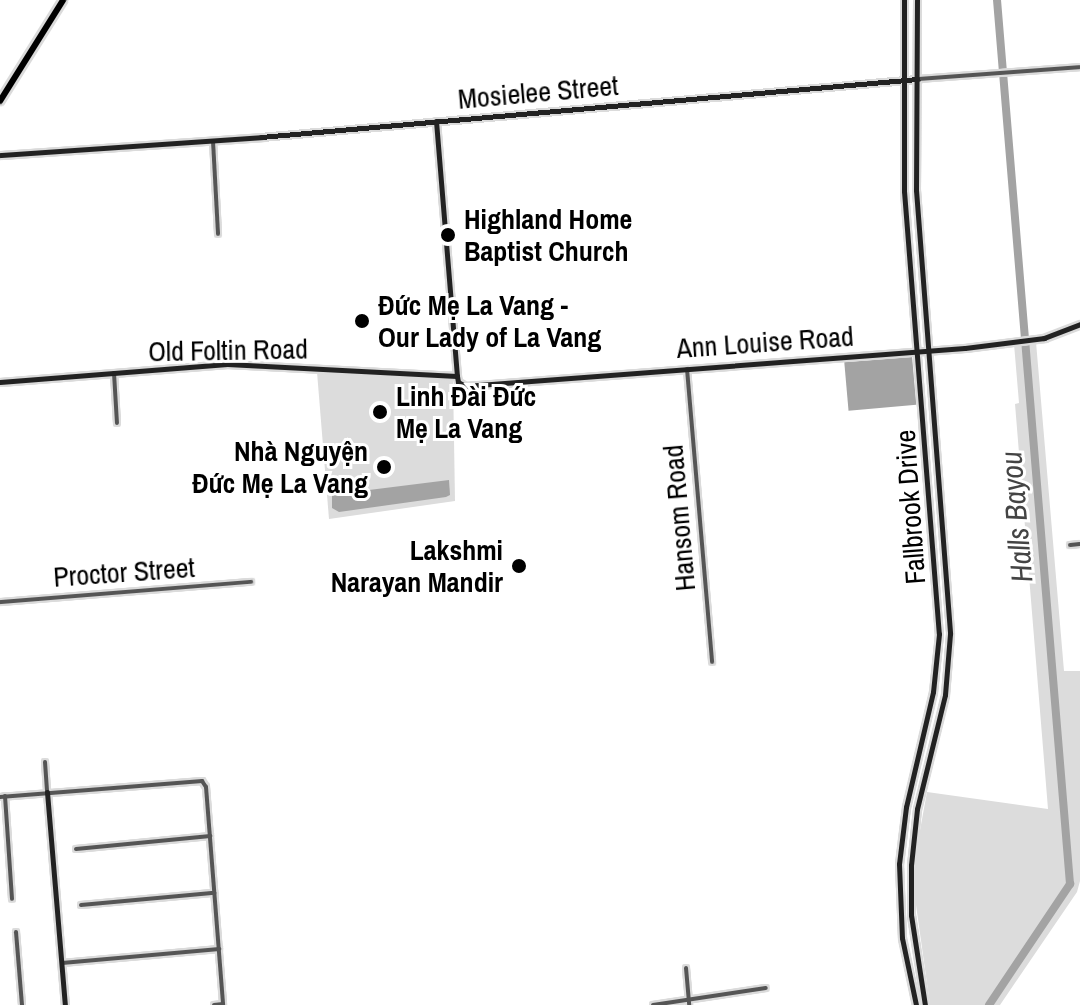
<!DOCTYPE html>
<meta charset="utf-8">
<style>
body{margin:0}
#map{position:relative;width:1080px;height:1005px;overflow:hidden;background:#fff;font-family:"Archivo Narrow",sans-serif}
div>[style]{position:absolute}
.green>*{inset:0;background:#dcdcdc}
.water>*{inset:0;background:#a3a3a3;transform-origin:0 0}
.river>*{height:8px;margin:-4px;padding:0 4px;transform-origin:4px;border-radius:4px;background:#a3a3a3}
.roads{filter:drop-shadow(2px 0 #dbdbdb) drop-shadow(-2px 0 #dbdbdb) drop-shadow(0 2px #dbdbdb) drop-shadow(0 -2px #dbdbdb)}
.street>*{height:4px;margin:-2px;padding:0 2px;transform-origin:2px;border-radius:2px;background:#555}
.secondary>*{height:5px;margin:-2.5px;padding:0 2.5px;transform-origin:2.5px;border-radius:2.5px;background:#222}
.primary>*{height:6px;margin:-3px;padding:0 3px;transform-origin:3px;border-radius:3px;background:#000}
.dots>*{width:22px;height:22px;translate:-50% -50%;box-sizing:border-box;border:4px solid #fff;border-radius:50%}
span{translate:-50% -50%;white-space:nowrap;text-align:center;line-height:1.15;-webkit-text-stroke:6px #fff;paint-order:stroke}
.street-label{font-size:28px;color:#000}
.poi-label{font-size:28px;color:#000;font-weight:700}
.left{translate:0 -50%;text-align:left}
.right{translate:-100% -50%;text-align:right}
.water-label{font-size:30px;color:#444;font-style:italic}
</style>
<div id="map">
<div class="green">
<div style="clip-path:polygon(1036px 342px,1064px 671px,1080px 671px,1080px 881px,1077px 892px,1000px 1005px,930px 1005px,916px 905px,916px 852px,927px 792px,1048px 809px,1015px 404px,1019px 403px,1014px 344px)"></div>
<div style="clip-path:polygon(317px 372px,453px 379px,455px 501px,329px 519px)"></div>
</div>
<div class="water">
<div style="left:912px;top:356px;width:49px;height:68px;rotate:85deg"></div>
<div style="clip-path:polygon(449px 480px,450px 495px,446px 497px,339px 512px,332px 508px,332px 495px,337px 494px)"></div>
</div>
<div class="river">
<div style="left:989px;top:1005px;width:146px;rotate:-56.2deg"></div>
<div style="left:1070px;top:884px;width:887px;rotate:-94.72deg"></div>
</div>
<div class="roads">
<div class="street">
<div style="left:917px;top:79px;width:163px;rotate:-4.2deg"></div>
<div style="left:213px;top:141px;width:93px;rotate:86.9deg"></div>
<div style="left:687px;top:369px;width:294px;rotate:85.1deg"></div>
<div style="left:114px;top:373px;width:50px;rotate:86.6deg"></div>
<div style="left:1070px;top:545px;width:10px;rotate:-6deg"></div>
<div style="left:0;top:602px;width:252px;rotate:-4.6deg"></div>
<div style="left:45px;top:762px;width:30px;rotate:86deg"></div>
<div style="left:5px;top:796px;width:103px;rotate:86.1deg"></div>
<div style="left:0;top:797px;width:203px;rotate:-4.5deg"></div>
<div style="left:202px;top:781px;width:7px;rotate:56deg"></div>
<div style="left:206px;top:787px;width:219px;rotate:85.5deg"></div>
<div style="left:76px;top:849px;width:135px;rotate:-5.5deg"></div>
<div style="left:81px;top:905px;width:134px;rotate:-5.2deg"></div>
<div style="left:16px;top:932px;width:73px;rotate:85.3deg"></div>
<div style="left:62px;top:963px;width:158px;rotate:-5.1deg"></div>
<div style="left:686px;top:968px;width:37px;rotate:85deg"></div>
<div style="left:214px;top:1005px;width:9px;rotate:-6deg"></div>
<div style="left:653px;top:1005px;width:114px;rotate:-8.6deg"></div>
</div>
<div class="secondary">
<div style="left:904px;top:0;width:191px;rotate:90deg"></div>
<div style="left:904px;top:191px;width:444px;rotate:85.5deg"></div>
<div style="left:939px;top:634px;width:58px;rotate:95.9deg"></div>
<div style="left:933px;top:692px;width:118px;rotate:103.2deg"></div>
<div style="left:906px;top:807px;width:57px;rotate:97deg"></div>
<div style="left:899px;top:864px;width:74px;rotate:87.7deg"></div>
<div style="left:902px;top:938px;width:68px;rotate:78.2deg"></div>
<div style="left:917px;top:0;width:190px;rotate:90.3deg"></div>
<div style="left:916px;top:190px;width:445px;rotate:85.6deg"></div>
<div style="left:950px;top:634px;width:61px;rotate:94.7deg"></div>
<div style="left:945px;top:695px;width:117px;rotate:103.8deg"></div>
<div style="left:917px;top:809px;width:56px;rotate:96.1deg"></div>
<div style="left:911px;top:865px;width:50px;rotate:90deg"></div>
<div style="left:911px;top:915px;width:91px;rotate:81.2deg"></div>
<div style="left:436px;top:121px;width:256px;rotate:85.3deg"></div>
<div style="left:457px;top:376px;width:6px;rotate:81deg"></div>
<div style="left:458px;top:382px;width:8px;rotate:30deg"></div>
<div style="left:465px;top:386px;width:501px;rotate:-4.35deg"></div>
<div style="left:965px;top:348px;width:80px;rotate:-7.2deg"></div>
<div style="left:1044px;top:338px;width:39px;rotate:-21deg"></div>
<div style="left:0;top:155px;width:262px;rotate:-3.9deg"></div>
<div style="left:261px;top:137px;width:659px;rotate:-5.05deg"></div>
<div style="left:0;top:382px;width:228px;rotate:-4.5deg"></div>
<div style="left:227px;top:364px;width:230px;rotate:3deg"></div>
<div style="left:47px;top:792px;width:214px;rotate:85.2deg"></div>
</div>
<div class="primary">
<div style="left:0;top:101px;width:119px;rotate:-58deg"></div>
</div>
</div>
<div class="dots">
<div style="left:448px;top:235px;background:#000"></div>
<div style="left:362px;top:321px;background:#000"></div>
<div style="left:380px;top:412px;background:#000"></div>
<div style="left:384px;top:467px;background:#000"></div>
<div style="left:519px;top:566px;background:#000"></div>
</div>
<div class="street-label">
<span style="left:538px;top:92px;rotate:-5deg">Mosielee Street</span>
<span style="left:765px;top:342px;rotate:-4deg">Ann Louise Road</span>
<span style="left:228px;top:350px;rotate:-1deg">Old Foltin Road</span>
<span style="left:910px;top:507px;rotate:-94deg">Fallbrook Drive</span>
<span style="left:679px;top:518px;rotate:-95deg">Hansom Road</span>
<span style="left:124px;top:572px;rotate:-4deg">Proctor Street</span>
</div>
<div class="poi-label">
<span class="left" style="left:464px;top:235px">Highland Home<br>Baptist Church</span>
<span class="left" style="left:378px;top:321px">Đức Mẹ La Vang -<br>Our Lady of La Vang</span>
<span class="left" style="left:396px;top:412px">Linh Đài Đức<br>Mẹ La Vang</span>
<span class="right" style="left:368px;top:467px">Nhà Nguyện<br>Đức Mẹ La Vang</span>
<span class="right" style="left:503px;top:566px">Lakshmi<br>Narayan Mandir</span>
</div>
<div class="water-label">
<span style="left:1016px;top:517px;rotate:-95deg">Halls Bayou</span>
</div>
</div>
